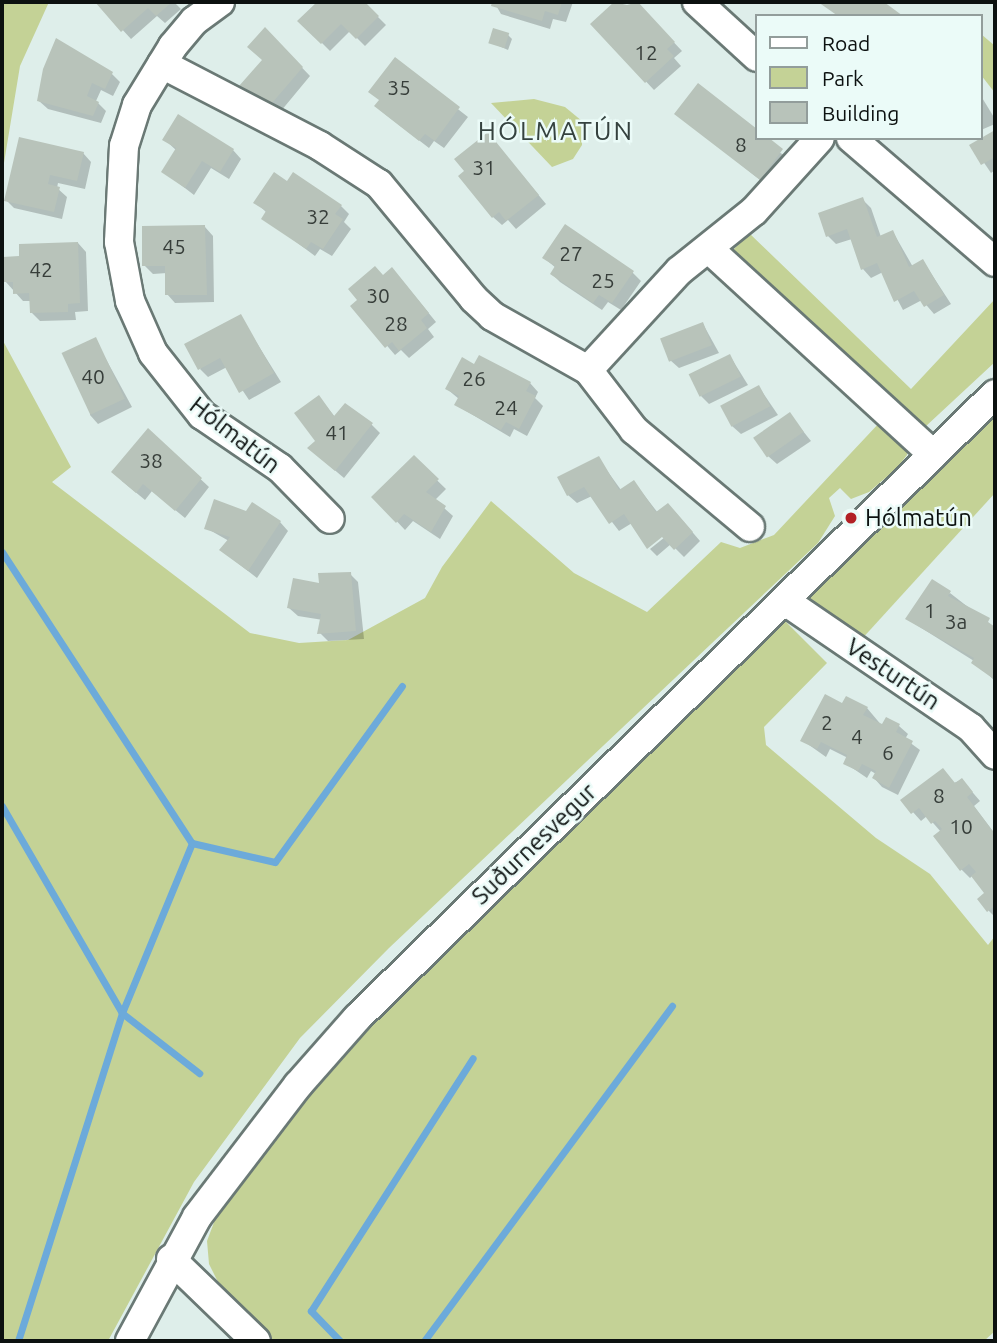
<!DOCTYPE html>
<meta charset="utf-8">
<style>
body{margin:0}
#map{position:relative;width:997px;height:1343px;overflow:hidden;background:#deeeea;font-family:Ubuntu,sans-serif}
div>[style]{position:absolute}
.green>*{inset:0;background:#c4d296}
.shadow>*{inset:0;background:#0003}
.stream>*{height:7px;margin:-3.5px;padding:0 3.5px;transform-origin:3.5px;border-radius:3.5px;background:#6caada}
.building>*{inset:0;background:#b8c3ba;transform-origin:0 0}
.roads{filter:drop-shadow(2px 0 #6a7975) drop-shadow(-2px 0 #6a7975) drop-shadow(0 2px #6a7975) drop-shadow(0 -2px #6a7975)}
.minor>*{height:28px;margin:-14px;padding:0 14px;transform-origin:14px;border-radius:14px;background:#fff}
.dots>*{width:19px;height:19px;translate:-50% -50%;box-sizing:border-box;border:4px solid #ebfbf8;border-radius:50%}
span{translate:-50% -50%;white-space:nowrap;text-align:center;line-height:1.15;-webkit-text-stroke:5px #ebfbf8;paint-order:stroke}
.number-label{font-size:21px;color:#373e3a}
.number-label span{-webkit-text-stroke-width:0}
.street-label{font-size:24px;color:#0c1110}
.poi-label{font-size:24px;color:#0c1110}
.left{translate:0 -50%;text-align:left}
.neighbourhood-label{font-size:26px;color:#35423f;letter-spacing:2px}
.frame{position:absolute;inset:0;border:4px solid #0c1110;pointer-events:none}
.legend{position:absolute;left:755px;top:14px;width:228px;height:126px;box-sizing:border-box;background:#ebfbf8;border:2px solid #929d9b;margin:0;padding:9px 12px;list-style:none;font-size:21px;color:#0c1110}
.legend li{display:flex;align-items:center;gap:14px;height:35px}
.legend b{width:35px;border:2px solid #929d9b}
</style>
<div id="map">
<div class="green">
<div style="clip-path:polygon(2px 2px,49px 2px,20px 66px,2px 175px)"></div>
<div style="clip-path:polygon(981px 34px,995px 46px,995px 93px,981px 75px)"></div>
<div style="clip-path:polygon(534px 99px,565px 107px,582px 121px,582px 145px,573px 159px,552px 167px,491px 103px)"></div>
<div style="clip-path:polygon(749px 233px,911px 389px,995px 299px,995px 362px,925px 427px,733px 250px)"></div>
<div style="clip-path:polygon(2px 339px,71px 467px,52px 482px,250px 633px,299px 643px,348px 640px,425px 598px,442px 567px,491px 501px,574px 573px,647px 612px,721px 542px,740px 548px,774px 535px,881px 421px,908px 442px,907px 455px,897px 468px,869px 492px,851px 499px,840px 488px,829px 498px,835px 516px,818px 543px,389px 948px,300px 1038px,194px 1182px,108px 1341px,2px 1341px)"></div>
<div style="clip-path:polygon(995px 413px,995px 493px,860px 641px,804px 599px)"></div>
<div style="clip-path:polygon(781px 617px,827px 663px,764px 727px,766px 745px,876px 838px,930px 874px,988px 945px,995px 936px,995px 1331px,984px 1341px,268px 1341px,224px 1294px,209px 1264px,207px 1241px,216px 1217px,275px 1137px,382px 1012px)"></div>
</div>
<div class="shadow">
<div style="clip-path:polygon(97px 2px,174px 2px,181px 9px,165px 23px,157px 16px,131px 39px)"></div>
<div style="clip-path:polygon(319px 2px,363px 2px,386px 25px,365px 46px,350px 31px,330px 51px,300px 21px)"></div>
<div style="clip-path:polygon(494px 2px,573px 2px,566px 22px,553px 19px,550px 29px,501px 14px)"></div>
<div style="clip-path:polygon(617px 2px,627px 7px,636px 2px,682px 51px,674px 58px,681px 66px,654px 90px,592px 24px)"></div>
<div style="clip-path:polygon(265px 29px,310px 76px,276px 117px,250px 94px,264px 60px)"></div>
<div style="clip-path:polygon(508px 35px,512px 39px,508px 50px,490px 42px)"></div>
<div style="clip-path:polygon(395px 60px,468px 117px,444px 148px,434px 141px,429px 148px,385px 114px)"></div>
<div style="clip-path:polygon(111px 73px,120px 82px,113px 96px,101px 90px,96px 101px,106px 111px,101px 123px,48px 109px,39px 101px)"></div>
<div style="clip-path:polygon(698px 86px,757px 131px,757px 138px,790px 159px,769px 187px,677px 114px)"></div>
<div style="clip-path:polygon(981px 96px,995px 119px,995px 124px,981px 130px)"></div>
<div style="clip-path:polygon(995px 132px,995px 170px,991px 173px,972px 145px)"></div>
<div style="clip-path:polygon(488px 134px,546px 204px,516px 229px,508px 220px,502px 225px,493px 217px)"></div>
<div style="clip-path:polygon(164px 139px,233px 150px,241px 159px,229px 179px,211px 168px,194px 195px,164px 172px,177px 151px)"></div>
<div style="clip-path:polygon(83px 153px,91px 162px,85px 189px,58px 183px,57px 188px,67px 197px,62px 219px,14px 208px,6px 200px)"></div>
<div style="clip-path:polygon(287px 183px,341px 206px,349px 214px,344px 222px,351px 229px,332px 256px,320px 249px,315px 256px,264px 218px,267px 213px,256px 202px)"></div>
<div style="clip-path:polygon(862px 199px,871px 208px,881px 237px,893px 232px,913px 267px,923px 261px,951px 304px,934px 314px,922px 300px,903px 310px,883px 272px,871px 278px,863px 269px,852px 239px,836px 244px,828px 236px)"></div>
<div style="clip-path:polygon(205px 227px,213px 236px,214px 302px,175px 303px,167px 294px,167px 273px,153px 274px,144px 265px)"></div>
<div style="clip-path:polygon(78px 243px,86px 252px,88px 311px,75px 312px,76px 320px,40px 321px,32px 313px,31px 301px,23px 301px,5px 281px,21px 258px)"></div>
<div style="clip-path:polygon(544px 258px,632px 272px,641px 281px,621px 310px,608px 302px,602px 310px,560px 282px,552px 274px,556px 268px)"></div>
<div style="clip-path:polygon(383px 276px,400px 278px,436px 322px,428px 329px,434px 337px,409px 358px,401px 350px,395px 355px,353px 306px)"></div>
<div style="clip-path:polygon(240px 316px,281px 382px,249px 400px,227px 367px,208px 377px,200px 369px)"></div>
<div style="clip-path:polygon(703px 324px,719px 353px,679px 368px,670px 360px)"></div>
<div style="clip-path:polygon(95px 339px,132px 407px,98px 424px,90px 415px)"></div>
<div style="clip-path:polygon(730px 356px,748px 385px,709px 404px,701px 396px)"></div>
<div style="clip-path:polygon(475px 366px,530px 383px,538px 392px,535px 398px,543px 406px,527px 436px,514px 429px,510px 437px,456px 405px,459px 399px,447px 389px)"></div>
<div style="clip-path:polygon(759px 387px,778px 415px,741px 434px,732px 426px)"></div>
<div style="clip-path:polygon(319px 397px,335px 417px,371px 424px,380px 433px,344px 478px,318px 456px)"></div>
<div style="clip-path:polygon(790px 415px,811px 441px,777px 464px,768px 456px)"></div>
<div style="clip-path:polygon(148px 430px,209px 487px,185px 518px,152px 491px,145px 500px,122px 481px)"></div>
<div style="clip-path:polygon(414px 458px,446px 489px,435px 500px,453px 516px,440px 539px,413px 521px,405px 530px,374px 497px)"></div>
<div style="clip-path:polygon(598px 458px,621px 490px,634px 482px,658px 513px,676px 513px,700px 541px,684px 557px,671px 544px,657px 556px,650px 549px,670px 533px,632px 523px,619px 531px,592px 496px,577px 503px,568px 495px)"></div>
<div style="clip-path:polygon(280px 522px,288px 531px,257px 578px,221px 550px,229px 541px,206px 528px)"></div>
<div style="clip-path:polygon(350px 574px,358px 582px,364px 639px,328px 641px,320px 633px,323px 620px,298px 616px,289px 608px,321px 585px)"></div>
<div style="clip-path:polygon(950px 593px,995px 628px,995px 681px,974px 661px,907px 619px)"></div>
<div style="clip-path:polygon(843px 706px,867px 708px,883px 727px,887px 719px,899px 726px,908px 734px,905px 739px,920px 750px,898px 795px,882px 787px,874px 778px,876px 774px,871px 771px,867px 778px,845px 763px,848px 758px,830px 749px,826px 757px,802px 740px)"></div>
<div style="clip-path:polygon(962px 780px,980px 801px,974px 806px,995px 834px,995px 917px,989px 911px,987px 894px,973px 875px,970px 878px,961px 869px,941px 832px,927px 816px,921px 821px,903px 801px)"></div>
</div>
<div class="stream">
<div style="left:2px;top:552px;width:348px;rotate:56.9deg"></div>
<div style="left:192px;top:843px;width:184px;rotate:112.4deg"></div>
<div style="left:122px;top:1013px;width:344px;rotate:107.6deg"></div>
<div style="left:2px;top:806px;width:239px;rotate:59.9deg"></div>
<div style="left:122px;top:1013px;width:98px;rotate:37.9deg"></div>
<div style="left:192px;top:843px;width:85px;rotate:12.9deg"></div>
<div style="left:275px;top:862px;width:217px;rotate:-54.2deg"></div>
<div style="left:340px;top:1341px;width:42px;rotate:-134deg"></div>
<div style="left:311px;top:1311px;width:300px;rotate:-57.4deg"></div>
<div style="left:424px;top:1341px;width:417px;rotate:-53.5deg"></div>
</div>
<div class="building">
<div style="clip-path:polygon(95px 2px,172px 2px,156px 16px,148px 8px,121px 32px)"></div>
<div style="clip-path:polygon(317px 2px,365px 2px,379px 16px,356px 39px,341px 24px,321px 44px,297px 21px)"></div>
<div style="clip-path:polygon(492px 2px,562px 2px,558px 15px,545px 11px,542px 21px,491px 6px)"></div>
<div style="clip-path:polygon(614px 2px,627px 5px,638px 2px,675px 42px,667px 49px,674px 56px,645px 83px,590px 24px)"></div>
<div style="clip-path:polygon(818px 2px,884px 2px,903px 16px,838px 16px)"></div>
<div style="clip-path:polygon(265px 27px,303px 67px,266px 110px,239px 86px,262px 60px,247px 47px)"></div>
<div style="left:493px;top:28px;width:17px;height:16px;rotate:17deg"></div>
<div style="clip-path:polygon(56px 38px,113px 72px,105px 89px,92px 83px,87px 96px,99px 102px,93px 116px,37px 101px,43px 69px)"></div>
<div style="clip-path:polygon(395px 57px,460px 107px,435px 141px,425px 134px,419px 141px,374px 106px,379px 100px,368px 92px)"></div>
<div style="clip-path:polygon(698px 83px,757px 129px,757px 138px,769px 138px,783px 149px,760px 180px,674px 114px)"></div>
<div style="clip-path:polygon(178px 114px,234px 149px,220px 172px,202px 161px,185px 188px,161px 172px,176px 148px,162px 140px)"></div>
<div style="clip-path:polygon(995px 130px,995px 157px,981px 165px,969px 145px)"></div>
<div style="clip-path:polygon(488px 132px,539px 195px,506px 221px,499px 212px,492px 218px,458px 176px,464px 171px,454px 159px)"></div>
<div style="clip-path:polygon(19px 137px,84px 152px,77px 181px,50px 175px,48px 184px,60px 187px,54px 212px,4px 201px)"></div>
<div style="clip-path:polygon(274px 172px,287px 181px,293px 172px,342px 205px,335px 214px,343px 219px,323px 249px,311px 242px,306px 249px,261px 219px,266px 211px,253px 203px)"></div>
<div style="clip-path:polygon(863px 197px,877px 237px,893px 230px,909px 267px,923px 259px,944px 295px,924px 307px,914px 291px,894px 302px,877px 263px,861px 270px,847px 229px,826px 237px,818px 213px)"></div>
<div style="clip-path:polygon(565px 224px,634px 271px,612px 303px,599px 295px,593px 303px,550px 274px,555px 266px,542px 258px)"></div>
<div style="clip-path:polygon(205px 225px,207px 295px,165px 295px,165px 266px,142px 266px,142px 226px)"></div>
<div style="clip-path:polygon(78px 242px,80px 303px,68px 304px,68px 312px,30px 313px,29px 293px,13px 294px,13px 282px,4px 282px,3px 257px,19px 256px,19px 244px)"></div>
<div style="clip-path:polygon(375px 266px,383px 275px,392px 267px,429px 313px,421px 320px,427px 328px,399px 351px,392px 342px,385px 348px,350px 306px,357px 300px,348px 289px)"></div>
<div style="clip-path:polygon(241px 314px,274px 373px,239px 393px,220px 358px,198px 370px,184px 344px)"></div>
<div style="left:703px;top:322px;width:25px;height:46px;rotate:69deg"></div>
<div style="left:96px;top:337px;width:68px;height:38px;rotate:65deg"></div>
<div style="left:730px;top:354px;width:25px;height:46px;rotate:64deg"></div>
<div style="clip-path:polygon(479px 355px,531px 382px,526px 391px,536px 396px,519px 429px,506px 422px,501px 430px,454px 405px,459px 396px,445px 389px,462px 357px,474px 364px)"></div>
<div style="left:759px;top:385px;width:24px;height:44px;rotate:62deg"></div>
<div style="clip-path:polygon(319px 395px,334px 416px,345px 403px,373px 423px,335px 471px,307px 448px,315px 441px,294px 413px)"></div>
<div style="left:790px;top:412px;width:24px;height:45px;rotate:55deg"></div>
<div style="clip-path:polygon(148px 428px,202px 478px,175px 511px,143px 484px,136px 493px,111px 472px)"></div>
<div style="clip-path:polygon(414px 455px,439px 479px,426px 492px,446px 506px,431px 532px,404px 514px,396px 523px,371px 497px)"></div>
<div style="clip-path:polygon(599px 456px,619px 490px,634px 480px,656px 512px,668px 503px,693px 532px,674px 550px,662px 537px,647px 549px,624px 514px,609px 524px,584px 487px,567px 496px,557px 477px)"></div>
<div style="clip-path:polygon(214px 499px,246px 511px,252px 502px,281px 521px,248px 571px,219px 550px,230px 537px,204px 529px)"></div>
<div style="clip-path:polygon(351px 572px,356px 631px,317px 634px,321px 614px,287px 608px,293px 578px,319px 583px,318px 573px)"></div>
<div style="clip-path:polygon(932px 579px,951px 591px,948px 596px,990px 618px,988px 622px,995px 627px,995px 680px,971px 663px,974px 658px,905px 619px)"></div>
<div style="clip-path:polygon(825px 694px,842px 703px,846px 696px,868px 707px,863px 715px,882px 724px,886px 717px,900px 724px,896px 732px,913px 741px,889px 788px,872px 778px,876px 771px,862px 764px,858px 771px,843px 764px,847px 755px,821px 742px,817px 749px,800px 741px)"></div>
<div style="clip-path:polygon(943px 768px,955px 783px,962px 778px,973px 792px,967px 797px,995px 834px,995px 906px,987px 912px,977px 899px,984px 893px,971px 876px,976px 872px,969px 864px,960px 871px,933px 836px,942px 829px,935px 821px,931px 824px,919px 808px,911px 814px,900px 800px)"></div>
</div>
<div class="roads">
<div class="minor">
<div style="left:220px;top:2px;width:32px;rotate:144deg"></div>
<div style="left:194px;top:21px;width:33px;rotate:130deg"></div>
<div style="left:173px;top:46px;width:69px;rotate:121.4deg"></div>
<div style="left:137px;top:105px;width:43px;rotate:107.6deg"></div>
<div style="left:124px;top:146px;width:96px;rotate:93deg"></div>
<div style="left:119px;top:242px;width:60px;rotate:79.4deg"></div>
<div style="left:130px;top:301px;width:57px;rotate:66.1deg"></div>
<div style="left:153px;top:353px;width:79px;rotate:51.7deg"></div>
<div style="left:202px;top:415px;width:94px;rotate:34.2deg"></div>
<div style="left:280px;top:468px;width:71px;rotate:45.6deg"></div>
<div style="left:697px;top:2px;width:81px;rotate:42.5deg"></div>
<div style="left:162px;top:64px;width:178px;rotate:27.4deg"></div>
<div style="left:320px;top:146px;width:70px;rotate:32.8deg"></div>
<div style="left:379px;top:184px;width:149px;rotate:50.4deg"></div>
<div style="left:474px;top:299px;width:25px;rotate:43deg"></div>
<div style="left:492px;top:316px;width:110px;rotate:29.4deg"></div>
<div style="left:588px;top:370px;width:76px;rotate:52.5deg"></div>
<div style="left:634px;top:430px;width:151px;rotate:39.9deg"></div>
<div style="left:851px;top:138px;width:190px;rotate:40.7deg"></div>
<div style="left:709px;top:249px;width:304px;rotate:42.5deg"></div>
<div style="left:588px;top:370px;width:134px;rotate:-47.4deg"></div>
<div style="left:679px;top:271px;width:96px;rotate:-38.7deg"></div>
<div style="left:754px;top:211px;width:98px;rotate:-47.9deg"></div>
<div style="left:785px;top:601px;width:225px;rotate:34.3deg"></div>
<div style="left:971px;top:728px;width:36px;rotate:48deg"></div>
<div style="left:171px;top:1259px;width:118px;rotate:44deg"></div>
<div style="left:130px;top:1341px;width:141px;rotate:-61.6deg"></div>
<div style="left:197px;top:1217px;width:166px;rotate:-52.6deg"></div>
<div style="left:298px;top:1085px;width:89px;rotate:-48.6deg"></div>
<div style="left:357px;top:1018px;width:892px;rotate:-44.36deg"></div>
</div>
</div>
<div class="dots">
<div style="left:851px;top:518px;background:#b22126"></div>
</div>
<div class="number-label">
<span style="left:646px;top:52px">12</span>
<span style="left:399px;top:87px">35</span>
<span style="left:741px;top:144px">8</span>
<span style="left:484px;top:167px">31</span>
<span style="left:318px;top:216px">32</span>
<span style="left:174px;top:246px">45</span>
<span style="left:571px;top:253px">27</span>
<span style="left:41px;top:269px">42</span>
<span style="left:603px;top:280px">25</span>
<span style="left:378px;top:295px">30</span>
<span style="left:396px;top:323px">28</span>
<span style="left:93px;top:376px">40</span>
<span style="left:474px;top:378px">26</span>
<span style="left:506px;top:407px">24</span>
<span style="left:337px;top:432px">41</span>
<span style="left:151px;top:460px">38</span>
<span style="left:930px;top:610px">1</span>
<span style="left:956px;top:621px">3a</span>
<span style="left:827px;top:722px">2</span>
<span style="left:857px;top:736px">4</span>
<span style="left:888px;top:752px">6</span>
<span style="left:939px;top:795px">8</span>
<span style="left:961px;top:826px">10</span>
</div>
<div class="street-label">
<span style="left:235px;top:435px;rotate:38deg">Hólmatún</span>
<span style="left:893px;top:674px;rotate:34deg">Vesturtún</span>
<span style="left:534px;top:844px;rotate:-44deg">Suðurnesvegur</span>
</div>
<div class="poi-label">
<span class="left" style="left:865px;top:518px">Hólmatún</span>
</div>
<div class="neighbourhood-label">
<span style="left:556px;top:131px">HÓLMATÚN</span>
</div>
<div class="frame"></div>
<ul class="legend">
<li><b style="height:9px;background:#fff"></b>Road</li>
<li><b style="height:19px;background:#c4d296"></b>Park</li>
<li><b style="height:19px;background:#b8c3ba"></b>Building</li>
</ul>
</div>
